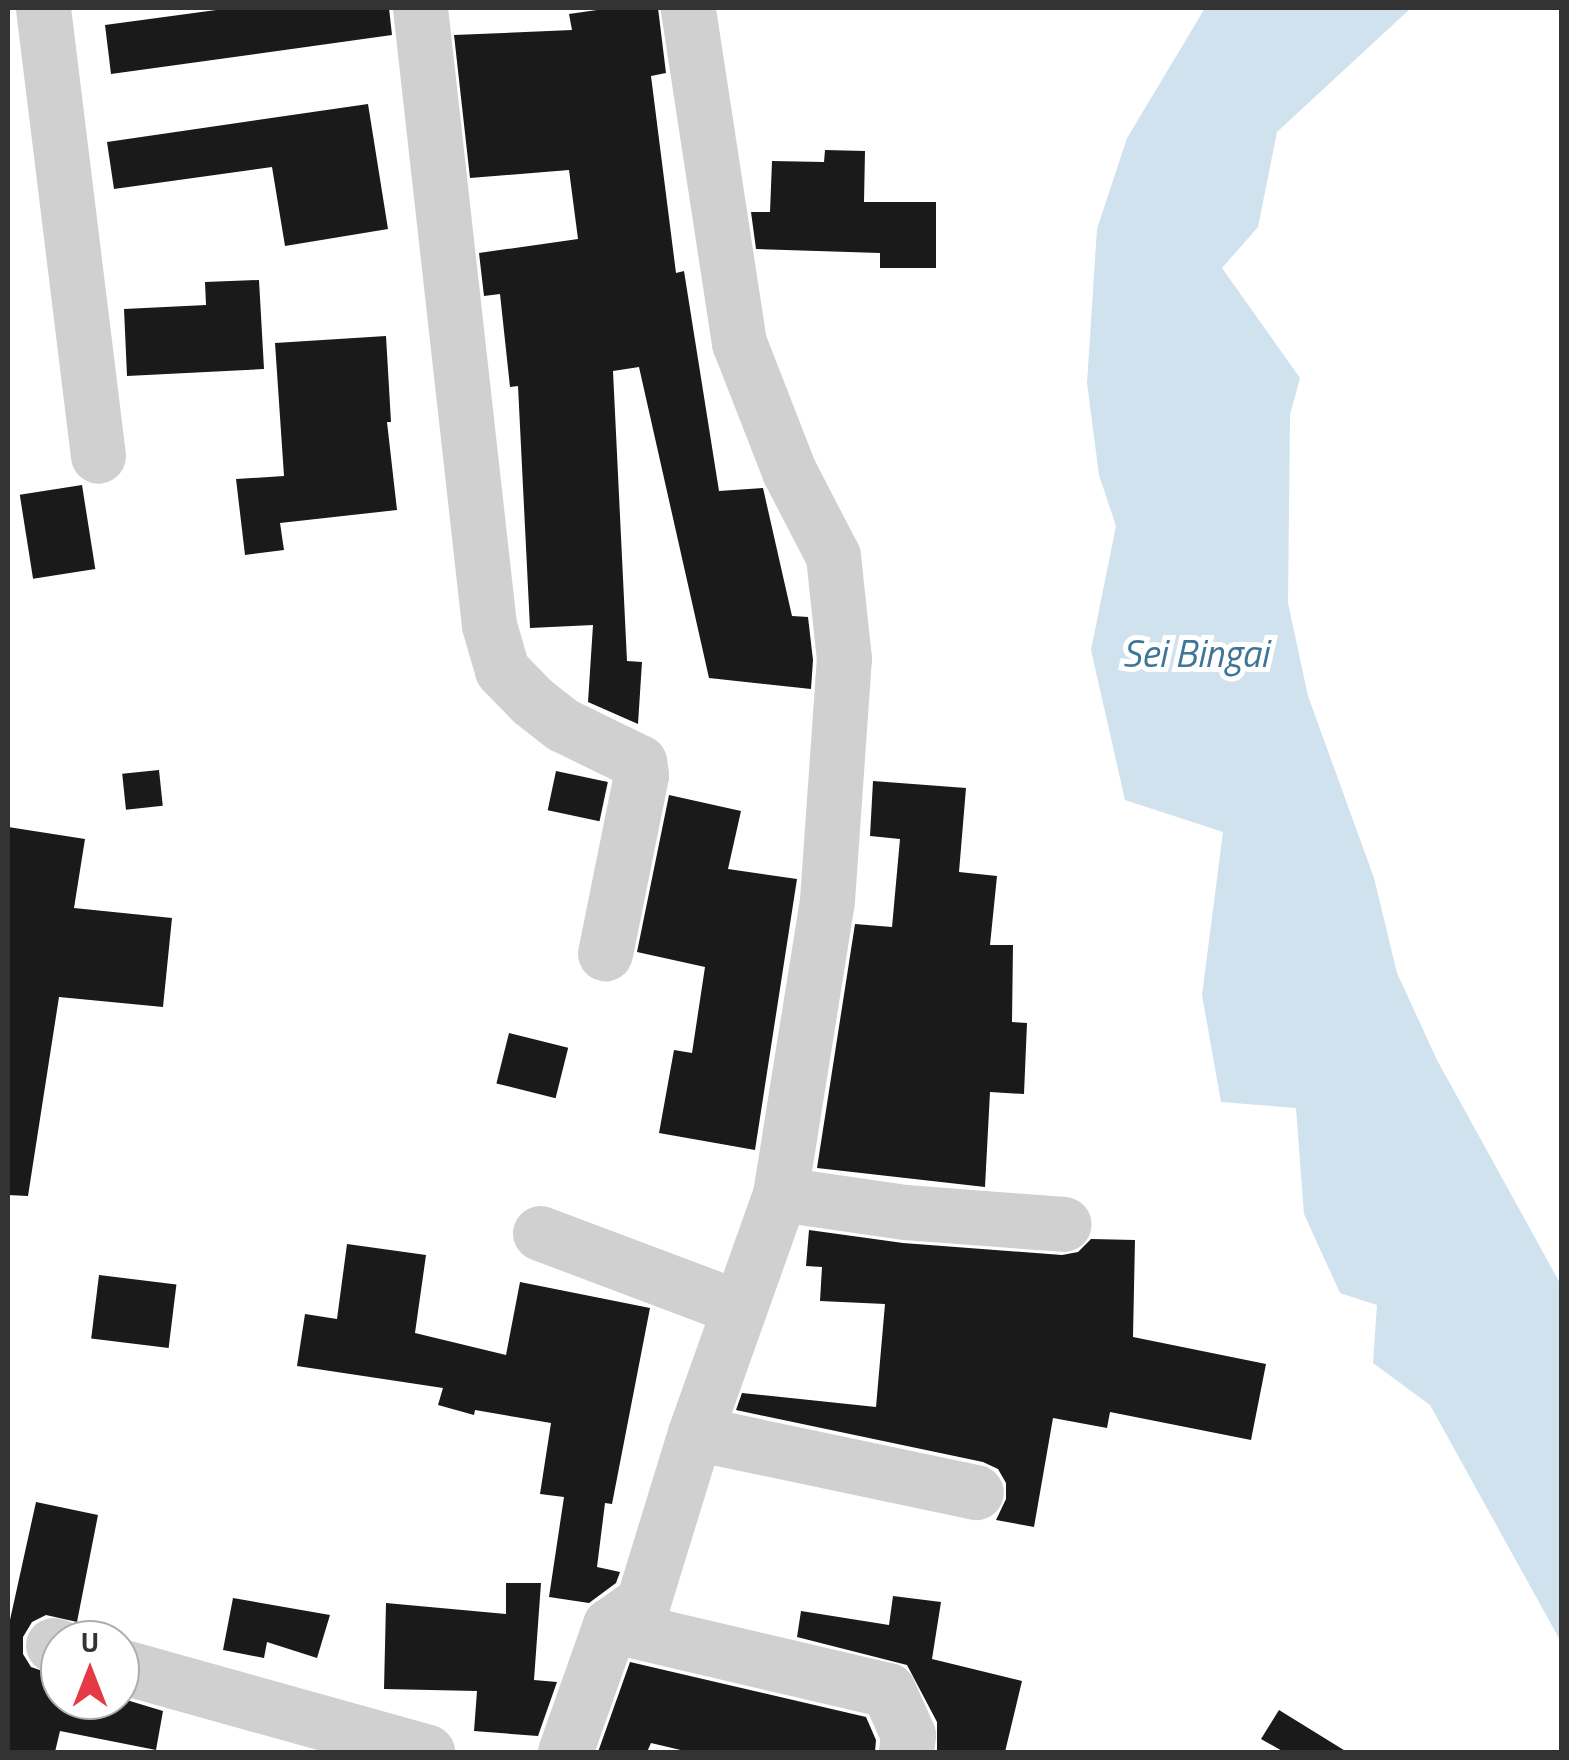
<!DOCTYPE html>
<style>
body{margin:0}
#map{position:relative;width:1569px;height:1760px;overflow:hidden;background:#fff;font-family:"Titillium Web",sans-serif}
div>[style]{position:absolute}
.water>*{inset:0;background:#cfe2ee}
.building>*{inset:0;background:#1a1a1a;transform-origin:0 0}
.minor>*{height:55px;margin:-27.5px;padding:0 27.5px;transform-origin:27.5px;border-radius:27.5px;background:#d0d0d0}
span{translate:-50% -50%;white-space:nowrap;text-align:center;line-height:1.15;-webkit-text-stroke:10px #fff;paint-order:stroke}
.water-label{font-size:38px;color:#3f7597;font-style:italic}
.frame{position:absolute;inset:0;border:10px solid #333;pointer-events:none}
.north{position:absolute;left:40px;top:1620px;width:100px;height:100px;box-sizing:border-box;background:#fff;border:2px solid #adadad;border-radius:50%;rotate:0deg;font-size:28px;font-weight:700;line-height:40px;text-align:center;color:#333}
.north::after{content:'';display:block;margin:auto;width:35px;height:45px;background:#e63946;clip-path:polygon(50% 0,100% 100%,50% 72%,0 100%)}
</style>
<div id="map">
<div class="water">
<div style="clip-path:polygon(1205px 8px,1411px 8px,1277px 132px,1258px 227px,1222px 268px,1300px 378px,1290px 415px,1288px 603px,1308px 696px,1374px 878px,1397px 973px,1437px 1060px,1561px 1285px,1561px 1642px,1430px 1405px,1373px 1363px,1377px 1305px,1340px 1293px,1304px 1214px,1296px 1108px,1221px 1102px,1202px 995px,1223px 832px,1125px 800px,1091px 650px,1116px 526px,1099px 475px,1087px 383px,1097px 229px,1127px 138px)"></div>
</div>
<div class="building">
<div style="clip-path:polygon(231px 8px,389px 8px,392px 35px,111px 74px,105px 25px)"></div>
<div style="clip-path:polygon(611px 8px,658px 8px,666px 73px,651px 76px,676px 273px,684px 271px,719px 491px,763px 488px,792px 616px,808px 617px,813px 660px,811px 689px,709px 678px,639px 367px,613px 371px,627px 661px,642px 662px,638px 724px,588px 702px,593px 625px,530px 628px,518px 386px,510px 387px,500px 294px,484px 296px,479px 253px,578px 239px,569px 170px,470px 178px,454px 35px,572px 30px,569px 14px)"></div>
<div style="clip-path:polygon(368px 104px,388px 229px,285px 246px,272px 167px,114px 189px,107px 142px)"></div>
<div style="clip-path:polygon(825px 150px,865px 151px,864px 202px,936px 202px,936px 268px,880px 268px,880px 253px,756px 249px,751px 212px,770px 212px,772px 161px,824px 162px)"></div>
<div style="clip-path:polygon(259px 280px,264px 369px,127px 376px,124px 309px,206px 305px,205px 282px)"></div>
<div style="clip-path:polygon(386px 336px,391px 422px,387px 422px,397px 510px,280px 523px,284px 550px,245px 555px,236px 479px,284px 476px,275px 343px)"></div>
<div style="left:82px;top:485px;width:85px;height:63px;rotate:81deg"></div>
<div style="left:159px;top:770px;width:36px;height:37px;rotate:84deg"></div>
<div style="left:556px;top:771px;width:53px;height:40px;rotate:12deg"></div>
<div style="clip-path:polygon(873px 781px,966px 788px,959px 872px,997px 876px,990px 945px,1013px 945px,1012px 1022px,1027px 1023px,1024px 1094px,990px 1092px,985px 1187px,817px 1168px,855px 924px,892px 927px,900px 839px,870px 836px)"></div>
<div style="clip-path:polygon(669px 795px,741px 811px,728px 869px,797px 879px,755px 1150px,659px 1133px,674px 1050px,692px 1053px,705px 967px,637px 952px)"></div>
<div style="clip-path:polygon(8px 827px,85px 839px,74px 908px,172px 918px,163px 1007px,59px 997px,28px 1196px,8px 1195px)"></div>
<div style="left:509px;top:1033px;width:61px;height:52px;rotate:14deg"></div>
<div style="clip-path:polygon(809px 1230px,903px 1243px,1062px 1255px,1078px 1252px,1091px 1239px,1135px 1240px,1133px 1337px,1266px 1364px,1251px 1440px,1110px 1412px,1107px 1428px,1053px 1418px,1034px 1527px,996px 1520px,1006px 1499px,1006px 1483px,998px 1469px,983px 1462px,736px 1410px,742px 1393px,876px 1407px,885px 1304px,820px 1301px,822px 1267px,806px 1266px)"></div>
<div style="clip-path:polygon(347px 1244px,426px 1255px,415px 1333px,506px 1355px,520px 1282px,650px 1308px,612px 1504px,605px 1503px,597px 1567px,620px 1572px,616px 1583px,589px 1603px,549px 1597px,564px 1497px,540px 1494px,551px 1423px,475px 1410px,474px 1415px,438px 1405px,443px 1388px,297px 1366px,305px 1314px,337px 1319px)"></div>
<div style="left:99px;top:1275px;width:78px;height:64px;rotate:7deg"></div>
<div style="clip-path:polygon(36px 1502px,98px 1515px,77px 1622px,46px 1615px,32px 1622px,23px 1637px,23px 1654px,31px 1667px,60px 1677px,60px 1700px,120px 1698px,163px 1711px,156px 1750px,60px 1731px,55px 1752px,8px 1752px,8px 1629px)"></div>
<div style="clip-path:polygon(506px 1583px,541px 1583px,534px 1680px,557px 1682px,538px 1736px,474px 1731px,477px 1691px,384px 1689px,386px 1603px,506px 1614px)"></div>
<div style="clip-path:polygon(893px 1596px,941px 1602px,932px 1659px,1022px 1681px,1005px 1752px,937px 1752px,937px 1722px,907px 1665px,797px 1637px,801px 1611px,889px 1625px)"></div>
<div style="clip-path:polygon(233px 1598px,330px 1615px,317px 1658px,267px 1642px,264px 1658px,223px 1650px)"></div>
<div style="clip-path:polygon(630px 1662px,866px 1717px,876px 1740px,875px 1752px,689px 1752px,651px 1743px,647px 1752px,598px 1752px)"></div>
<div style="clip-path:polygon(1279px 1710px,1347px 1752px,1284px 1752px,1261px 1739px)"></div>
</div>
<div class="minor">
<div style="left:43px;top:8px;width:451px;rotate:83deg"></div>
<div style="left:420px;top:8px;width:621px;rotate:83.62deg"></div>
<div style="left:489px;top:625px;width:47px;rotate:73.9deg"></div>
<div style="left:502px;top:670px;width:43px;rotate:45.9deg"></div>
<div style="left:532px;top:701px;width:39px;rotate:38deg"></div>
<div style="left:563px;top:725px;width:85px;rotate:26deg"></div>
<div style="left:639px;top:762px;width:13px;rotate:81deg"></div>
<div style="left:641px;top:775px;width:182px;rotate:101.4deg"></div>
<div style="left:780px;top:1194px;width:126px;rotate:8.2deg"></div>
<div style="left:905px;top:1212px;width:159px;rotate:4.3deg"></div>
<div style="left:540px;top:1233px;width:210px;rotate:20.6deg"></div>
<div style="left:695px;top:1433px;width:287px;rotate:11.9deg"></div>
<div style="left:610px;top:1625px;width:285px;rotate:13.2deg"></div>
<div style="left:888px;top:1690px;width:49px;rotate:66deg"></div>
<div style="left:908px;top:1735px;width:17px;rotate:97deg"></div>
<div style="left:53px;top:1645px;width:7px;rotate:16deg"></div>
<div style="left:120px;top:1666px;width:319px;rotate:15.6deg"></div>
<div style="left:565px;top:1752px;width:135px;rotate:-70.5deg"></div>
<div style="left:610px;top:1625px;width:40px;rotate:-34.9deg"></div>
<div style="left:643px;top:1602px;width:177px;rotate:-72.9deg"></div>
<div style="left:695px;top:1433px;width:254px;rotate:-70.4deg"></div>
<div style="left:780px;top:1194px;width:298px;rotate:-80.9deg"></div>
<div style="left:827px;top:900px;width:242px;rotate:-86deg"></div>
<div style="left:844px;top:659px;width:104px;rotate:-96.1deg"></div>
<div style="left:833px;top:556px;width:96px;rotate:-117.4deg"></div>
<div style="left:789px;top:471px;width:137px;rotate:-111.3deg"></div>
<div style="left:739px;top:343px;width:339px;rotate:-98.7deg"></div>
</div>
<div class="water-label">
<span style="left:1195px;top:654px">Sei Bingai</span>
</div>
<div class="frame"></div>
<div class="north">U</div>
</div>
